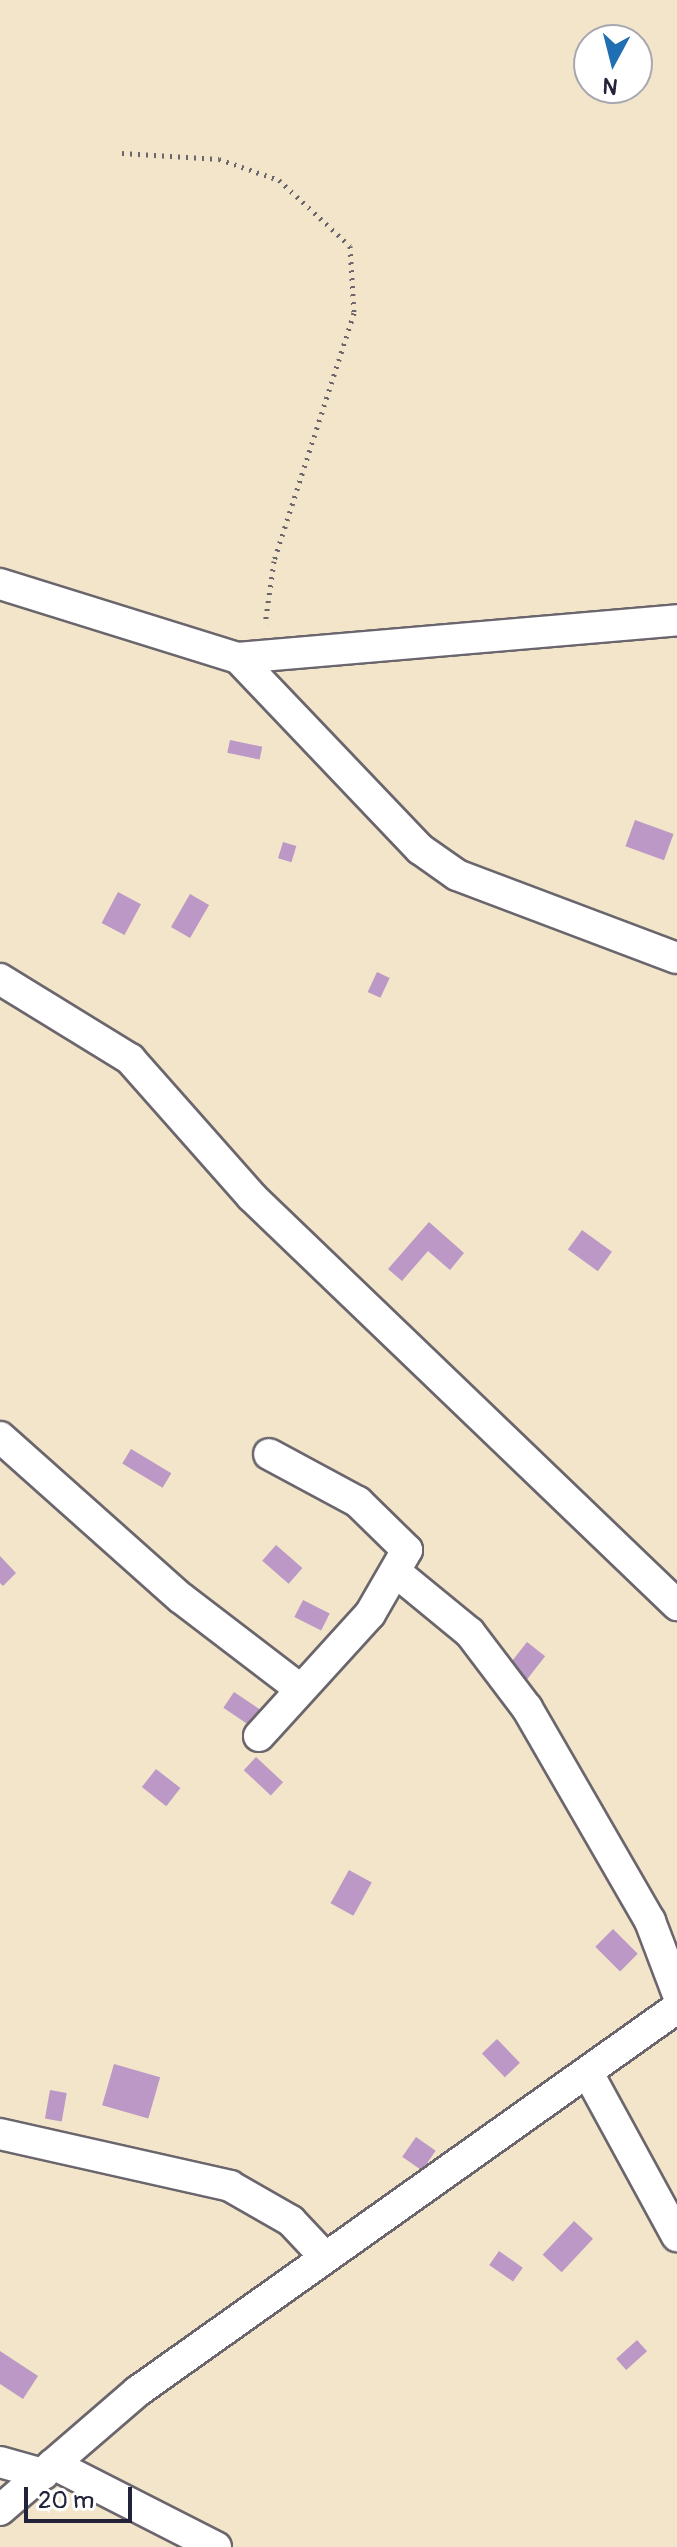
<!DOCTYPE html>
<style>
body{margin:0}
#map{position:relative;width:677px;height:2547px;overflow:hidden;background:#f2e5ca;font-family:Pangolin,sans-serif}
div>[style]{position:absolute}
.building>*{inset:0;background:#bb98c5;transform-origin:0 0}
.path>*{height:5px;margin-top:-2.5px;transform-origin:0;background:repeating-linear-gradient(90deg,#6b666d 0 2px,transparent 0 8px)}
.roads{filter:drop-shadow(2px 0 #6b666d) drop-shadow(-2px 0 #6b666d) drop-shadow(0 2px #6b666d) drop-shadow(0 -2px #6b666d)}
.street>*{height:30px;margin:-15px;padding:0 15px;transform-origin:15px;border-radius:15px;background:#fff}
span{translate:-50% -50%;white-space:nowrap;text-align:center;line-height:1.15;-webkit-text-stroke:6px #fff;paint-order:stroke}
.north{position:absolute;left:573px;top:24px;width:80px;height:80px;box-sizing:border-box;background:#fff;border:2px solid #a7a7b1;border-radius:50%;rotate:187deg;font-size:22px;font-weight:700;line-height:32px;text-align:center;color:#22223b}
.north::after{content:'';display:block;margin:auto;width:28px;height:36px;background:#1f6fb2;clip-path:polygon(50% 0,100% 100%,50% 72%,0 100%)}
.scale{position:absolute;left:24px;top:2487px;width:108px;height:36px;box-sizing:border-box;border:4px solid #22223b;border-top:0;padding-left:10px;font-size:24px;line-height:28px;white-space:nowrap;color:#22223b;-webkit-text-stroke:6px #fff;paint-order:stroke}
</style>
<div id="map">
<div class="building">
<div style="left:230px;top:740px;width:33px;height:13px;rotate:12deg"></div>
<div style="left:635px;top:820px;width:41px;height:28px;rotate:20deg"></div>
<div style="left:283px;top:842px;width:14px;height:17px;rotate:17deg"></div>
<div style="left:118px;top:892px;width:26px;height:35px;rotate:28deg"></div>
<div style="left:190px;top:894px;width:22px;height:38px;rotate:30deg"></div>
<div style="left:377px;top:972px;width:14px;height:22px;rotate:25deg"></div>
<div style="clip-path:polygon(429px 1222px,464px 1253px,450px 1270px,428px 1251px,402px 1281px,388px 1269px)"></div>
<div style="left:582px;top:1230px;width:37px;height:24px;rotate:36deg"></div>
<div style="left:131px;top:1449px;width:47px;height:17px;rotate:31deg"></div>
<div style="left:276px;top:1545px;width:35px;height:21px;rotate:41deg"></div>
<div style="clip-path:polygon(0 1556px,16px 1573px,3px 1586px,0 1583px)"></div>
<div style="left:303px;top:1600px;width:30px;height:19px;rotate:27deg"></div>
<div style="left:527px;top:1642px;width:23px;height:33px;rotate:38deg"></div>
<div style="left:234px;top:1692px;width:37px;height:19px;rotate:34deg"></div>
<div style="left:256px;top:1757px;width:37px;height:18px;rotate:43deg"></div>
<div style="left:156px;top:1769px;width:31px;height:23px;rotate:38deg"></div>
<div style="left:349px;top:1870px;width:26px;height:38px;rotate:29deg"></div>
<div style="left:613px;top:1929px;width:35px;height:25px;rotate:45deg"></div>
<div style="left:497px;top:2039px;width:33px;height:21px;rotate:46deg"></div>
<div style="left:114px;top:2064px;width:48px;height:43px;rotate:16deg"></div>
<div style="left:50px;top:2090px;width:17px;height:29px;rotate:10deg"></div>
<div style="left:416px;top:2137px;width:24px;height:24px;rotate:35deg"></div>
<div style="left:574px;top:2221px;width:26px;height:46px;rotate:43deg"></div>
<div style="left:499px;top:2251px;width:29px;height:17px;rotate:35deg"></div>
<div style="left:637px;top:2340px;width:15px;height:28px;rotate:48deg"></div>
<div style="clip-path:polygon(0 2351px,38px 2376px,23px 2399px,0 2384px)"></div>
</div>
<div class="path">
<div style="left:122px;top:153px;width:97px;rotate:3.5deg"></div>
<div style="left:219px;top:159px;width:64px;rotate:19.3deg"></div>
<div style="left:279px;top:180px;width:97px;rotate:42.9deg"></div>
<div style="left:350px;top:246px;width:67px;rotate:86.6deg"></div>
<div style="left:354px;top:313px;width:261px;rotate:107.9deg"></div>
<div style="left:274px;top:561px;width:64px;rotate:98.1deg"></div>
</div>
<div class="roads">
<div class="street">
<div style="left:0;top:584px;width:249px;rotate:17.3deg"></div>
<div style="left:238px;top:658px;width:264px;rotate:46.4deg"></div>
<div style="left:420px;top:849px;width:45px;rotate:35.1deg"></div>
<div style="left:457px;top:875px;width:235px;rotate:20.7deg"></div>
<div style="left:238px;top:658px;width:441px;rotate:-4.9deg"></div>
<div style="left:0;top:979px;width:153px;rotate:31.6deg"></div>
<div style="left:130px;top:1059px;width:183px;rotate:48.5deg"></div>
<div style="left:251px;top:1196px;width:591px;rotate:43.83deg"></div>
<div style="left:0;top:1437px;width:242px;rotate:41.7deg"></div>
<div style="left:181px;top:1598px;width:150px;rotate:37.4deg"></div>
<div style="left:397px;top:1573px;width:94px;rotate:39.4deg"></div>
<div style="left:470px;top:1633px;width:94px;rotate:52.8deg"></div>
<div style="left:527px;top:1708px;width:246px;rotate:60deg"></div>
<div style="left:650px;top:1921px;width:76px;rotate:69.2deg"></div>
<div style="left:259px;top:1736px;width:165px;rotate:-47.7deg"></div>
<div style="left:370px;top:1614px;width:74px;rotate:-60deg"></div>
<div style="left:407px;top:1550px;width:69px;rotate:-135.6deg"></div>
<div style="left:358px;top:1502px;width:101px;rotate:-151.7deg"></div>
<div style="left:588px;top:2073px;width:186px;rotate:61.4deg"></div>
<div style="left:0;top:2134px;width:236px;rotate:12.7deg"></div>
<div style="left:230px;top:2186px;width:70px;rotate:29.8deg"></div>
<div style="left:291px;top:2221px;width:47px;rotate:46.7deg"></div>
<div style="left:0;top:2462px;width:45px;rotate:15.6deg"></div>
<div style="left:53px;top:2464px;width:183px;rotate:27deg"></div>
<div style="left:0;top:2510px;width:182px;rotate:-40.8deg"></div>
<div style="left:138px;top:2391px;width:661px;rotate:-35.4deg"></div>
</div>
</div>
<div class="north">N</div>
<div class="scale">20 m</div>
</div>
